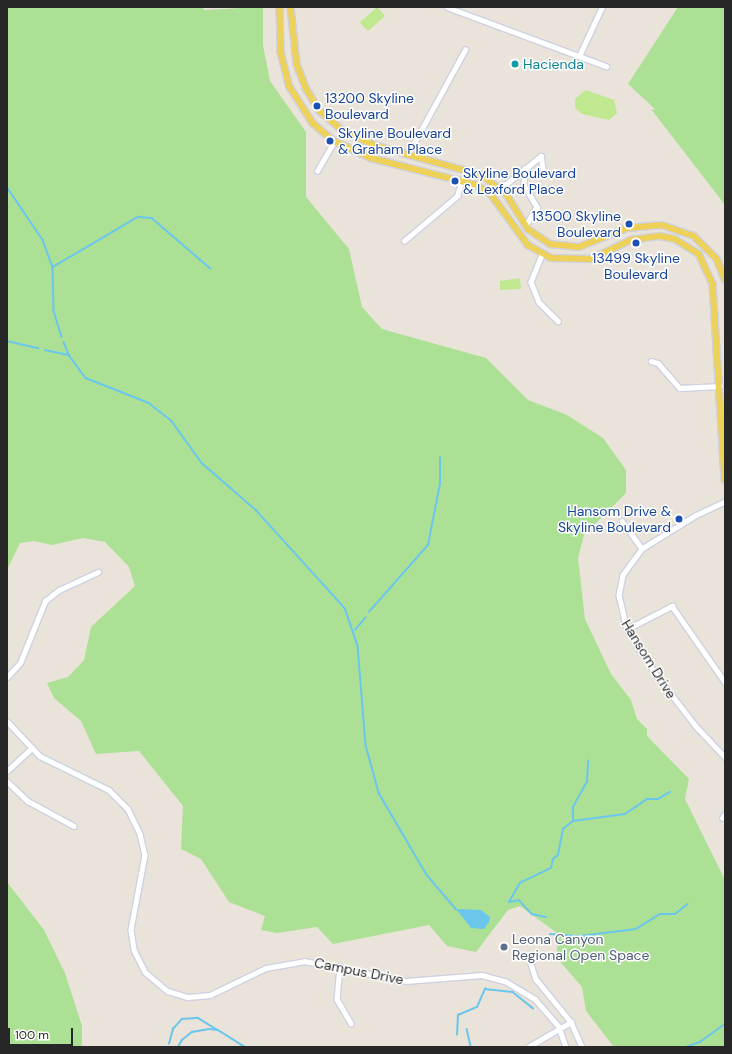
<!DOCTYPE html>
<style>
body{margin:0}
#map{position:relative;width:732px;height:1054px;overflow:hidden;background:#eae3d9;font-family:"DM Sans",sans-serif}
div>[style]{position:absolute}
.green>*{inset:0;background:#ace195}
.pitch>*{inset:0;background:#c0e890;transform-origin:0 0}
.water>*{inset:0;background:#6bc6ec}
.stream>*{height:1.5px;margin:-0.75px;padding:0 0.75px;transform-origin:0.75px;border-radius:0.75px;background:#6bc6ec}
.roads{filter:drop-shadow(1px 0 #ced1e1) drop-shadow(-1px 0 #ced1e1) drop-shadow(0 1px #ced1e1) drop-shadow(0 -1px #ced1e1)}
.minor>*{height:4.5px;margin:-2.25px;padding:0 2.25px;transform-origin:2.25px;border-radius:2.25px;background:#fff}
.major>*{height:5.5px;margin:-2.75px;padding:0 2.75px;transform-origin:2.75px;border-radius:2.75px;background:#eed159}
.dots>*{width:11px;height:11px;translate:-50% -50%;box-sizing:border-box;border:2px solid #fff;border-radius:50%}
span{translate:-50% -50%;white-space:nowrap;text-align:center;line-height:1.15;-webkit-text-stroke:3px #fff;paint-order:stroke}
.culture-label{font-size:14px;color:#0d838f}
.left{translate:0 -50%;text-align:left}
.transit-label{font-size:14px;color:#164399}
.right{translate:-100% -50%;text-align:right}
.street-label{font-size:14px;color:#272727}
.service-label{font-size:14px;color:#4e5e75}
.frame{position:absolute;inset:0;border:8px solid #272727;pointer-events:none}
.scale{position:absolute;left:8px;top:1028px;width:65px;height:18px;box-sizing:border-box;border:2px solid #272727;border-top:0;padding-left:5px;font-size:12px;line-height:14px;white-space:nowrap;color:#272727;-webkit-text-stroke:3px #fff;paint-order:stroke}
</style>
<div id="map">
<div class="green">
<div style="clip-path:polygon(7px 7px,201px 7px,205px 10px,263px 7px,263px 45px,270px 81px,306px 132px,306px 197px,349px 249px,362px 307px,382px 329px,486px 358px,528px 400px,567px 415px,603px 438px,626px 470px,626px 493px,584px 535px,578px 558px,585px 619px,611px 674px,631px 700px,637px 719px,647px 729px,647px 736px,689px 779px,685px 799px,725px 880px,725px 1047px,614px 1047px,586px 1011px,582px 987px,557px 958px,557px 933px,520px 906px,508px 910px,476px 952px,447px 946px,429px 925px,333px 944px,317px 927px,277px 933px,261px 930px,265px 916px,229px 902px,201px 859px,181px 849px,183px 806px,139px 751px,96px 754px,81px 721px,54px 698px,47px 683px,68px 677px,84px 660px,91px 627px,135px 586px,129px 567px,105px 542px,83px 538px,52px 545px,34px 541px,20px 543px,7px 570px)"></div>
<div style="clip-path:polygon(678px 7px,725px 7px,725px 205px,651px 109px,656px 110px,628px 84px)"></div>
<div style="clip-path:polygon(7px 882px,44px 930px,65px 973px,82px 1026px,82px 1047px,7px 1047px)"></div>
</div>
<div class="pitch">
<div style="left:377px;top:7px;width:12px;height:23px;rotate:48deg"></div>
<div style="clip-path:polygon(586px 90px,614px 100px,617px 113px,609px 120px,582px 114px,575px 108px,575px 99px)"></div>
<div style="clip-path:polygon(520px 278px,521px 289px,500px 290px,500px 281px)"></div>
</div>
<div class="water">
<div style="clip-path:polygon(456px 909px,481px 910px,490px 917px,489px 922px,484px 929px,471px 928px)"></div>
</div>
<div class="stream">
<div style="left:7px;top:187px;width:64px;rotate:55.8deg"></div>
<div style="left:43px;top:240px;width:29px;rotate:70deg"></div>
<div style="left:53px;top:267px;width:44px;rotate:88.7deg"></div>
<div style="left:54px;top:311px;width:27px;rotate:73deg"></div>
<div style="left:53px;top:267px;width:99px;rotate:-30.5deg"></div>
<div style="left:138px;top:217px;width:14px;rotate:4deg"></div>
<div style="left:152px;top:218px;width:77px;rotate:40.8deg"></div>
<div style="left:7px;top:341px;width:32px;rotate:13deg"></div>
<div style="left:64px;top:342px;width:14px;rotate:69deg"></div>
<div style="left:69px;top:355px;width:29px;rotate:54deg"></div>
<div style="left:86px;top:378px;width:68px;rotate:21.6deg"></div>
<div style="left:149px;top:403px;width:28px;rotate:38deg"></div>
<div style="left:171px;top:420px;width:53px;rotate:54.2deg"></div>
<div style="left:202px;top:463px;width:72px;rotate:41deg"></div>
<div style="left:256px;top:510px;width:132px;rotate:47.8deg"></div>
<div style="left:345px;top:608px;width:40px;rotate:71.1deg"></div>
<div style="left:358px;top:646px;width:99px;rotate:85.4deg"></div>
<div style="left:366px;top:745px;width:50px;rotate:74.8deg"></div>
<div style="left:379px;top:793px;width:95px;rotate:59.7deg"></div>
<div style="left:427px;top:875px;width:45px;rotate:49.5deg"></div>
<div style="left:45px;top:350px;width:24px;rotate:12deg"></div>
<div style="left:369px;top:612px;width:89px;rotate:-48.6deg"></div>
<div style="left:428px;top:545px;width:62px;rotate:-78.9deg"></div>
<div style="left:440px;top:484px;width:26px;rotate:-90deg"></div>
<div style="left:355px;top:630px;width:16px;rotate:-50deg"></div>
<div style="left:573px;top:821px;width:52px;rotate:-7.7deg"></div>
<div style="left:625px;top:814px;width:27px;rotate:-34deg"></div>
<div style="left:647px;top:799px;width:11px"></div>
<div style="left:658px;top:799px;width:14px;rotate:-30deg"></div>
<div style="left:509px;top:902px;width:22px;rotate:-60deg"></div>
<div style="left:520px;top:883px;width:34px;rotate:-26deg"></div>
<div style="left:551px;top:868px;width:9px;rotate:-77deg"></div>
<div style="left:553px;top:859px;width:6px;rotate:-39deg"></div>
<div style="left:558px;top:855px;width:26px;rotate:-79deg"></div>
<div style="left:563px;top:829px;width:13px;rotate:-39deg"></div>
<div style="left:573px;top:821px;width:14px;rotate:-90deg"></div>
<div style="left:573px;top:807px;width:29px;rotate:-61deg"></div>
<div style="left:587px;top:782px;width:21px;rotate:-87deg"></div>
<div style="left:509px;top:902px;width:10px;rotate:-11deg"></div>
<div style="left:519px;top:900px;width:19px;rotate:47deg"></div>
<div style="left:532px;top:914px;width:14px;rotate:12deg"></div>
<div style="left:550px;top:934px;width:30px;rotate:4deg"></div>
<div style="left:580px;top:936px;width:56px;rotate:-7.1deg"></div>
<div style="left:636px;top:929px;width:28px;rotate:-32deg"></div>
<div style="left:660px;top:914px;width:15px"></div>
<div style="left:675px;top:914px;width:16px;rotate:-38deg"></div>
<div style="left:182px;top:1019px;width:16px;rotate:-4deg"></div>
<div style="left:198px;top:1018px;width:23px;rotate:31deg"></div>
<div style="left:467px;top:1029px;width:18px;rotate:77deg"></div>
<div style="left:457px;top:1035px;width:20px;rotate:-87deg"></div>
<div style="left:458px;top:1015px;width:21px;rotate:-23deg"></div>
<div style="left:477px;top:1007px;width:20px;rotate:-66deg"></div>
<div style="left:485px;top:989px;width:28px;rotate:6deg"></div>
<div style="left:513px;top:992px;width:26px;rotate:39deg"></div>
<div style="left:182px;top:1040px;width:13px;rotate:-39deg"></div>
<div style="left:192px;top:1032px;width:17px;rotate:-10deg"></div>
<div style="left:209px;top:1029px;width:9px;rotate:6deg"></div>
<div style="left:218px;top:1030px;width:32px;rotate:32deg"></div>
<div style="left:169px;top:1044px;width:16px;rotate:-75deg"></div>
<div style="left:173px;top:1029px;width:13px;rotate:-48deg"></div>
<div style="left:178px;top:1047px;width:8px;rotate:-60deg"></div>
<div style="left:675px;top:1047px;width:10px"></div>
<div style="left:686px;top:1047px;width:15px;rotate:-20deg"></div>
<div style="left:700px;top:1042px;width:31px;rotate:-36deg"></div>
</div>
<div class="roads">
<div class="minor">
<div style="left:447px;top:7px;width:170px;rotate:20.4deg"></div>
<div style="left:580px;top:54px;width:52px;rotate:-64.9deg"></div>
<div style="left:408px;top:154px;width:119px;rotate:-61.3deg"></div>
<div style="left:525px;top:168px;width:17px;rotate:93deg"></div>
<div style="left:524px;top:185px;width:26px;rotate:59deg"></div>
<div style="left:537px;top:207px;width:22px;rotate:120deg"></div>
<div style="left:317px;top:171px;width:34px;rotate:-60deg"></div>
<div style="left:501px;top:188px;width:51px;rotate:-38.7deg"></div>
<div style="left:541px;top:156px;width:17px;rotate:80deg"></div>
<div style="left:404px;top:241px;width:70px;rotate:-40.3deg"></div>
<div style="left:457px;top:196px;width:17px;rotate:-73deg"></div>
<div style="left:542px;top:255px;width:29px;rotate:112deg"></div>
<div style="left:531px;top:282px;width:22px;rotate:68deg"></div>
<div style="left:539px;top:302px;width:27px;rotate:45deg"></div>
<div style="left:651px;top:361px;width:7px;rotate:16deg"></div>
<div style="left:658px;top:363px;width:33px;rotate:49deg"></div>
<div style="left:680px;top:388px;width:40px;rotate:-2.9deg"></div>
<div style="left:725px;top:502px;width:33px;rotate:155deg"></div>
<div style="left:695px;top:516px;width:62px;rotate:148.1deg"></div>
<div style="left:642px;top:549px;width:32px;rotate:126deg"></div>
<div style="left:623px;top:575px;width:20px;rotate:101deg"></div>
<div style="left:619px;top:595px;width:35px;rotate:77deg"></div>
<div style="left:627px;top:629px;width:52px;rotate:57.5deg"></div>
<div style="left:655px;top:673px;width:66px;rotate:52.4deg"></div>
<div style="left:695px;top:725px;width:44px;rotate:46.8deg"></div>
<div style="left:622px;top:521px;width:34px;rotate:54deg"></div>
<div style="left:627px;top:629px;width:51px;rotate:-27.1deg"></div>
<div style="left:672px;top:606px;width:93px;rotate:55.1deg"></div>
<div style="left:7px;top:677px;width:19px;rotate:-47deg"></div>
<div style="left:20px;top:663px;width:67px;rotate:-68deg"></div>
<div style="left:45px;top:601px;width:18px;rotate:-38deg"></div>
<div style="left:59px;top:590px;width:43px;rotate:-24.8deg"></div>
<div style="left:7px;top:721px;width:48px;rotate:46.7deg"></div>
<div style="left:40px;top:756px;width:77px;rotate:26.2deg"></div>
<div style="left:109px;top:790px;width:27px;rotate:45deg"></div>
<div style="left:128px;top:809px;width:28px;rotate:64deg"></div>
<div style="left:140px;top:834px;width:22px;rotate:77deg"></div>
<div style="left:145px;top:855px;width:76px;rotate:100.6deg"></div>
<div style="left:131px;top:930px;width:20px;rotate:81deg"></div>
<div style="left:134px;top:950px;width:25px;rotate:63deg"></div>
<div style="left:145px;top:972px;width:30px;rotate:40deg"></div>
<div style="left:168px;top:991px;width:21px;rotate:17deg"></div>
<div style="left:188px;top:997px;width:22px;rotate:-5deg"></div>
<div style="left:210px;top:995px;width:62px;rotate:-25.7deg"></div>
<div style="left:266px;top:968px;width:39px;rotate:-10deg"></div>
<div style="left:304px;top:961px;width:104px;rotate:11.1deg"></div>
<div style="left:406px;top:981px;width:76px;rotate:-4.5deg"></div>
<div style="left:482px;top:975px;width:24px;rotate:15deg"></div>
<div style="left:505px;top:981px;width:35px;rotate:31deg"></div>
<div style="left:535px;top:999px;width:37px;rotate:49deg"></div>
<div style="left:559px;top:1027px;width:21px;rotate:71deg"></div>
<div style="left:7px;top:771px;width:33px;rotate:-43deg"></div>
<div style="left:7px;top:781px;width:29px;rotate:44deg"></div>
<div style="left:28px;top:801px;width:52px;rotate:28.5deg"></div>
<div style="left:722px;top:818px;width:5px;rotate:-53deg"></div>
<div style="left:531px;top:964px;width:16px;rotate:72deg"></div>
<div style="left:536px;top:979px;width:55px;rotate:50.9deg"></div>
<div style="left:571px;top:1022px;width:27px;rotate:66deg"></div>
<div style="left:340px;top:966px;width:33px;rotate:95deg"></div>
<div style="left:337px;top:999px;width:28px;rotate:60deg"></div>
<div style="left:528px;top:1047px;width:50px;rotate:-30.2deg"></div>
</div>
<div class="major">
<div style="left:280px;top:7px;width:45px;rotate:88.7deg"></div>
<div style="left:281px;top:52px;width:36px;rotate:76deg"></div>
<div style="left:290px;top:87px;width:43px;rotate:57.4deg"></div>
<div style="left:313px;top:123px;width:28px;rotate:41deg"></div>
<div style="left:334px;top:141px;width:41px;rotate:24.7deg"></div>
<div style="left:371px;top:158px;width:109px;rotate:14.3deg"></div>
<div style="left:477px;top:185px;width:17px;rotate:33deg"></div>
<div style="left:491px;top:194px;width:63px;rotate:54deg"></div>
<div style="left:528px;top:245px;width:26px;rotate:29deg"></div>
<div style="left:551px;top:258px;width:40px;rotate:1.4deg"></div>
<div style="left:591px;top:259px;width:44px;rotate:-25.4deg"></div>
<div style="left:631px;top:240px;width:29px;rotate:-8deg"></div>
<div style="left:660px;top:236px;width:15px;rotate:11deg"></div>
<div style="left:675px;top:239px;width:28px;rotate:32deg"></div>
<div style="left:699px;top:254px;width:33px;rotate:65deg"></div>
<div style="left:713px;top:284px;width:196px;rotate:86.5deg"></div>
<div style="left:291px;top:7px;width:57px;rotate:84deg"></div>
<div style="left:297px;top:64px;width:26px;rotate:69deg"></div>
<div style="left:306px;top:88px;width:26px;rotate:59deg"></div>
<div style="left:319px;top:110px;width:32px;rotate:41deg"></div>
<div style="left:343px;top:131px;width:37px;rotate:24deg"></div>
<div style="left:377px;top:146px;width:109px;rotate:15.4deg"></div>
<div style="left:482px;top:175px;width:32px;rotate:39deg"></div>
<div style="left:507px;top:195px;width:40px;rotate:58deg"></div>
<div style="left:528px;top:229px;width:27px;rotate:34deg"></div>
<div style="left:550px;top:244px;width:29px;rotate:6deg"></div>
<div style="left:579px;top:247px;width:52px;rotate:-21.6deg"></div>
<div style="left:627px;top:228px;width:35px;rotate:-5deg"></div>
<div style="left:662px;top:225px;width:34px;rotate:19deg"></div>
<div style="left:694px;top:236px;width:33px;rotate:45deg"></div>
<div style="left:717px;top:259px;width:22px;rotate:68deg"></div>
</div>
</div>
<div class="dots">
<div style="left:515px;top:64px;background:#0f9aa8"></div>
<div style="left:317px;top:106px;background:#1a4fb4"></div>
<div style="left:330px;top:141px;background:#1a4fb4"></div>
<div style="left:455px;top:181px;background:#1a4fb4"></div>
<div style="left:629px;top:224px;background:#1a4fb4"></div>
<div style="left:636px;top:243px;background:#1a4fb4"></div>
<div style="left:679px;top:519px;background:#1a4fb4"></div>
<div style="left:504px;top:947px;background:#5c6f8a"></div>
</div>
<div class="culture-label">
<span class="left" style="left:523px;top:64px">Hacienda</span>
</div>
<div class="transit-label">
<span class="left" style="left:325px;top:106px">13200 Skyline<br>Boulevard</span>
<span class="left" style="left:338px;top:141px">Skyline Boulevard<br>&amp; Graham Place</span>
<span class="left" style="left:463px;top:181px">Skyline Boulevard<br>&amp; Lexford Place</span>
<span class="right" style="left:621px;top:224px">13500 Skyline<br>Boulevard</span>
<span style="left:636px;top:266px">13499 Skyline<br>Boulevard</span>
<span class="right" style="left:671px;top:519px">Hansom Drive &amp;<br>Skyline Boulevard</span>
</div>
<div class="street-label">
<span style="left:649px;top:659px;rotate:58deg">Hansom Drive</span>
<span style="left:359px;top:971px;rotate:11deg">Campus Drive</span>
</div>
<div class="service-label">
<span class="left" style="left:512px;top:947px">Leona Canyon<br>Regional Open Space</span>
</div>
<div class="frame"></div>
<div class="scale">100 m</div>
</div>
